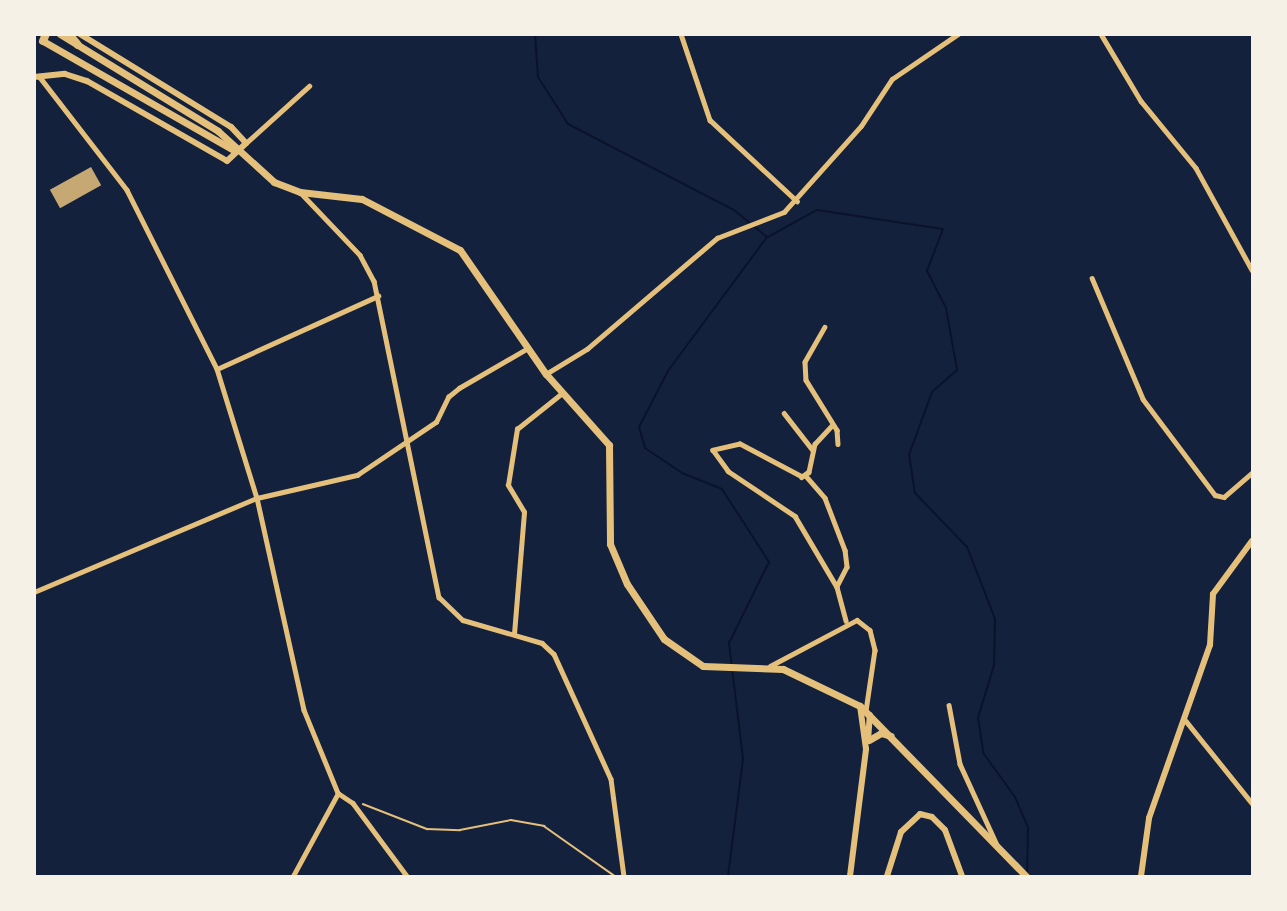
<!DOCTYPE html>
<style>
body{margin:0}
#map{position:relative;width:1287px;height:911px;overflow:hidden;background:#14213d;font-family:"Open Sans",sans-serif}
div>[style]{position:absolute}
.stream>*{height:2px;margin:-1px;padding:0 1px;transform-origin:1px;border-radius:1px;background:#0b132b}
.building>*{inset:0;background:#c6a872;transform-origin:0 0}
.path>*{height:1.5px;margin:-0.75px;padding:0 0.75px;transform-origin:0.75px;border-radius:0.75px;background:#e5c07b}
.minor>*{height:4.5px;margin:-2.25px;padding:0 2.25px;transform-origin:2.25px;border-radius:2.25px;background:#e5c07b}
.tertiary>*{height:6px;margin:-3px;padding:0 3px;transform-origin:3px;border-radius:3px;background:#e5c07b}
.secondary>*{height:7px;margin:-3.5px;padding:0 3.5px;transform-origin:3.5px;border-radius:3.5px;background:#e5c07b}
.motorway>*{height:8px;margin:-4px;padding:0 4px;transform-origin:4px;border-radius:4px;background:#e5c07b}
span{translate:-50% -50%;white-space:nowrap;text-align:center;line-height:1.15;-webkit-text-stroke:4.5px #f6f1e7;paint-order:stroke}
.frame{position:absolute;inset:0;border:36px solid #f6f1e7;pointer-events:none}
</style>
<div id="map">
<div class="stream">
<div style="left:535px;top:34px;width:43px;rotate:86deg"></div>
<div style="left:538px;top:77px;width:56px;rotate:57.4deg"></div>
<div style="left:568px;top:124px;width:187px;rotate:27.4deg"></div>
<div style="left:734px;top:210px;width:43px;rotate:39.3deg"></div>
<div style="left:767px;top:237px;width:167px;rotate:126.5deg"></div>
<div style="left:668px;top:371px;width:63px;rotate:117.4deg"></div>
<div style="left:639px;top:427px;width:22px;rotate:74deg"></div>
<div style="left:645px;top:448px;width:45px;rotate:34deg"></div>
<div style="left:682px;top:473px;width:43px;rotate:21.8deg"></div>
<div style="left:722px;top:489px;width:87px;rotate:57.2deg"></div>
<div style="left:769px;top:562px;width:90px;rotate:116.3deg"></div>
<div style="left:729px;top:643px;width:117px;rotate:83.1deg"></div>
<div style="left:743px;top:759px;width:118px;rotate:97.3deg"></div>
<div style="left:768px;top:237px;width:56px;rotate:-28.9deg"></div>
<div style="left:817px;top:210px;width:127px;rotate:8.6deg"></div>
<div style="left:943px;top:229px;width:45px;rotate:110.9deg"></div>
<div style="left:927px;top:271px;width:42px;rotate:62.8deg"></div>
<div style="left:946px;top:308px;width:63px;rotate:79.9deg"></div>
<div style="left:957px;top:370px;width:33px;rotate:139deg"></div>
<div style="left:932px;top:392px;width:67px;rotate:110.1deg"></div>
<div style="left:909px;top:455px;width:38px;rotate:81deg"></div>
<div style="left:915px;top:493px;width:75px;rotate:46.1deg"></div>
<div style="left:967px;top:547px;width:77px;rotate:68.7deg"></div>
<div style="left:995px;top:619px;width:46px;rotate:91.2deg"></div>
<div style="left:994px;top:665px;width:55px;rotate:106.8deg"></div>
<div style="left:978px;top:718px;width:36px;rotate:81deg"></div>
<div style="left:984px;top:754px;width:53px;rotate:54.2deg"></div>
<div style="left:1015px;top:797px;width:34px;rotate:67deg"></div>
<div style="left:1028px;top:828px;width:46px;rotate:91.2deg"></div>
</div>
<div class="building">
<div style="left:91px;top:167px;width:21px;height:47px;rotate:61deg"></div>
</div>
<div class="path">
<div style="left:363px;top:804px;width:69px;rotate:21.3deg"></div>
<div style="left:427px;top:829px;width:33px;rotate:2deg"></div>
<div style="left:460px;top:830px;width:52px;rotate:-11.1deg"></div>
<div style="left:511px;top:820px;width:34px;rotate:10deg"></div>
<div style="left:544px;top:826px;width:87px;rotate:35.2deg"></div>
</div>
<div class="minor">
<div style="left:681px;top:34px;width:91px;rotate:71.4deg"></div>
<div style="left:710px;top:120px;width:119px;rotate:43deg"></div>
<div style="left:1101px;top:34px;width:78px;rotate:59.2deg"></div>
<div style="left:1141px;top:101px;width:87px;rotate:50.6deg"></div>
<div style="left:1196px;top:168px;width:116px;rotate:61.2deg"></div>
<div style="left:39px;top:76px;width:144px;rotate:52.3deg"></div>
<div style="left:127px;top:190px;width:200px;rotate:63.3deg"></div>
<div style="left:217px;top:369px;width:135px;rotate:72.8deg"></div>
<div style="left:257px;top:498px;width:217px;rotate:77.5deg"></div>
<div style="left:304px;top:710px;width:90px;rotate:67.7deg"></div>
<div style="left:246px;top:143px;width:85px;rotate:-42.1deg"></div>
<div style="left:302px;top:194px;width:84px;rotate:46.4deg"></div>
<div style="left:360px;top:255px;width:30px;rotate:62deg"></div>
<div style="left:374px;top:281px;width:323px;rotate:78.4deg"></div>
<div style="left:439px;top:597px;width:33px;rotate:44deg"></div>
<div style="left:463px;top:620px;width:82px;rotate:16.2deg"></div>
<div style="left:542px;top:643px;width:16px;rotate:43deg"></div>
<div style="left:554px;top:654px;width:137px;rotate:65.5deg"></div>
<div style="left:611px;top:779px;width:98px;rotate:82.4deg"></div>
<div style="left:1092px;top:278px;width:131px;rotate:67.1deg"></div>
<div style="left:1143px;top:399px;width:120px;rotate:53.1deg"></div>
<div style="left:1215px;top:495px;width:9px;rotate:13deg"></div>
<div style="left:1224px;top:497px;width:37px;rotate:-41deg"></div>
<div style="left:825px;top:327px;width:40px;rotate:119.7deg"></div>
<div style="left:805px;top:362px;width:18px;rotate:87deg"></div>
<div style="left:806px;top:380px;width:59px;rotate:58.2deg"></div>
<div style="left:837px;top:430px;width:14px;rotate:86deg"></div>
<div style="left:217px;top:369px;width:177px;rotate:-24.4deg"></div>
<div style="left:546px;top:374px;width:48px;rotate:-31.4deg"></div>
<div style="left:587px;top:349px;width:171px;rotate:-40.5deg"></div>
<div style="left:717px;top:238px;width:72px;rotate:-21.2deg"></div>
<div style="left:784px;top:212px;width:115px;rotate:-48.2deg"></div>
<div style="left:861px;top:126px;width:56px;rotate:-56.6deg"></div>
<div style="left:892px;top:79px;width:80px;rotate:-34.3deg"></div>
<div style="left:784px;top:413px;width:46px;rotate:52.1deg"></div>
<div style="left:833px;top:425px;width:26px;rotate:133deg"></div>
<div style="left:815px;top:444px;width:29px;rotate:102deg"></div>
<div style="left:809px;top:472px;width:9px;rotate:144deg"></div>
<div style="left:802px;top:477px;width:70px;rotate:-152deg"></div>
<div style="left:740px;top:444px;width:28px;rotate:167deg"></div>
<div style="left:713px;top:450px;width:26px;rotate:54deg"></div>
<div style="left:728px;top:471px;width:81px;rotate:33.9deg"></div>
<div style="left:795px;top:516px;width:82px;rotate:59.4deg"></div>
<div style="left:837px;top:587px;width:35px;rotate:75deg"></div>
<div style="left:806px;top:476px;width:29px;rotate:49deg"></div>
<div style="left:825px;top:498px;width:56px;rotate:69deg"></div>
<div style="left:845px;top:550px;width:17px;rotate:83deg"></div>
<div style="left:847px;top:567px;width:22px;rotate:117deg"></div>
<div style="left:34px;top:592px;width:242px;rotate:-22.9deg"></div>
<div style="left:257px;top:498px;width:103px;rotate:-13deg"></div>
<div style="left:357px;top:475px;width:95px;rotate:-33.9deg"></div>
<div style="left:436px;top:422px;width:28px;rotate:-64deg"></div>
<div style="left:448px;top:397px;width:14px;rotate:-39deg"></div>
<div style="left:459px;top:388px;width:80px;rotate:-30.1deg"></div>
<div style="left:514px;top:634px;width:122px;rotate:-85.3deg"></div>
<div style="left:524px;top:512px;width:31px;rotate:-121deg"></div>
<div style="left:508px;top:485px;width:57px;rotate:-80.9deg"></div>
<div style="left:517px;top:429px;width:56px;rotate:-38.5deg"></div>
<div style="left:770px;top:666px;width:98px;rotate:-27.9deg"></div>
<div style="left:857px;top:620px;width:16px;rotate:38deg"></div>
<div style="left:870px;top:630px;width:21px;rotate:76deg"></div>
<div style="left:875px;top:650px;width:62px;rotate:98.4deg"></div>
<div style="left:949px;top:705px;width:60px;rotate:79.4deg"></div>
<div style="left:960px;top:764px;width:89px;rotate:65.4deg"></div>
<div style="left:1186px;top:721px;width:105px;rotate:51.2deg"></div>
<div style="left:338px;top:793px;width:18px;rotate:34deg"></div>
<div style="left:353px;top:803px;width:91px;rotate:53.5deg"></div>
<div style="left:293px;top:876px;width:94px;rotate:-61.5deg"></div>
</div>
<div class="tertiary">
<div style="left:34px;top:77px;width:31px;rotate:-6deg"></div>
<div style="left:65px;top:74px;width:23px;rotate:18deg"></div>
<div style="left:87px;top:81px;width:161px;rotate:29.7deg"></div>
<div style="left:227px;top:161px;width:26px;rotate:-43deg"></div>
<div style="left:246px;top:143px;width:22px;rotate:-133deg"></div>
<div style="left:231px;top:127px;width:177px;rotate:-148.4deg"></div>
<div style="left:868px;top:741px;width:26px;rotate:-86deg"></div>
<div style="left:850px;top:876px;width:128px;rotate:-82.8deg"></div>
<div style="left:866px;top:749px;width:43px;rotate:-97.9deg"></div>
<div style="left:887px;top:876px;width:46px;rotate:-72.3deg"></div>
<div style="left:901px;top:832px;width:26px;rotate:-43deg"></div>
<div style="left:920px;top:814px;width:12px;rotate:14deg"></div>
<div style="left:932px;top:817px;width:18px;rotate:45deg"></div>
<div style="left:945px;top:830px;width:49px;rotate:69.7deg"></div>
<div style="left:1141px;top:876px;width:59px;rotate:-82.1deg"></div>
<div style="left:1149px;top:818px;width:183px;rotate:-70.6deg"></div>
<div style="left:1210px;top:645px;width:51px;rotate:-86.6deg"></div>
<div style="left:1213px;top:594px;width:66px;rotate:-53.7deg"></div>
</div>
<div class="secondary">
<div style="left:60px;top:34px;width:185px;rotate:31.5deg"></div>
<div style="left:218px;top:131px;width:76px;rotate:42.3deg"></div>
<div style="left:274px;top:182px;width:28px;rotate:21deg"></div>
<div style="left:300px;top:192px;width:62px;rotate:6.4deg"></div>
<div style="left:362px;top:199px;width:110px;rotate:27.5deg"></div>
<div style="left:460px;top:250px;width:151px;rotate:55.3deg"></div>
<div style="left:546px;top:374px;width:95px;rotate:48.4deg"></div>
<div style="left:609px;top:445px;width:99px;rotate:89.4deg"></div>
<div style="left:610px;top:544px;width:43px;rotate:67deg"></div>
<div style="left:627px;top:584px;width:66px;rotate:56.1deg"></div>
<div style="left:664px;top:639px;width:47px;rotate:34.7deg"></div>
<div style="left:703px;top:666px;width:80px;rotate:2.1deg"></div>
<div style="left:783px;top:669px;width:85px;rotate:25.7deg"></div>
<div style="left:860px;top:706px;width:238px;rotate:45.7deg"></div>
<div style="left:43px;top:41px;width:221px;rotate:29.8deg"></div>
<div style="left:869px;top:740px;width:14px;rotate:-30deg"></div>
<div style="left:881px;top:733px;width:10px;rotate:17deg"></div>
</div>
<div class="motorway">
<div style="left:69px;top:34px;width:14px;rotate:51deg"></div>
<div style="left:43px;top:41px;width:8px;rotate:-67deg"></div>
</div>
<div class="frame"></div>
</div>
